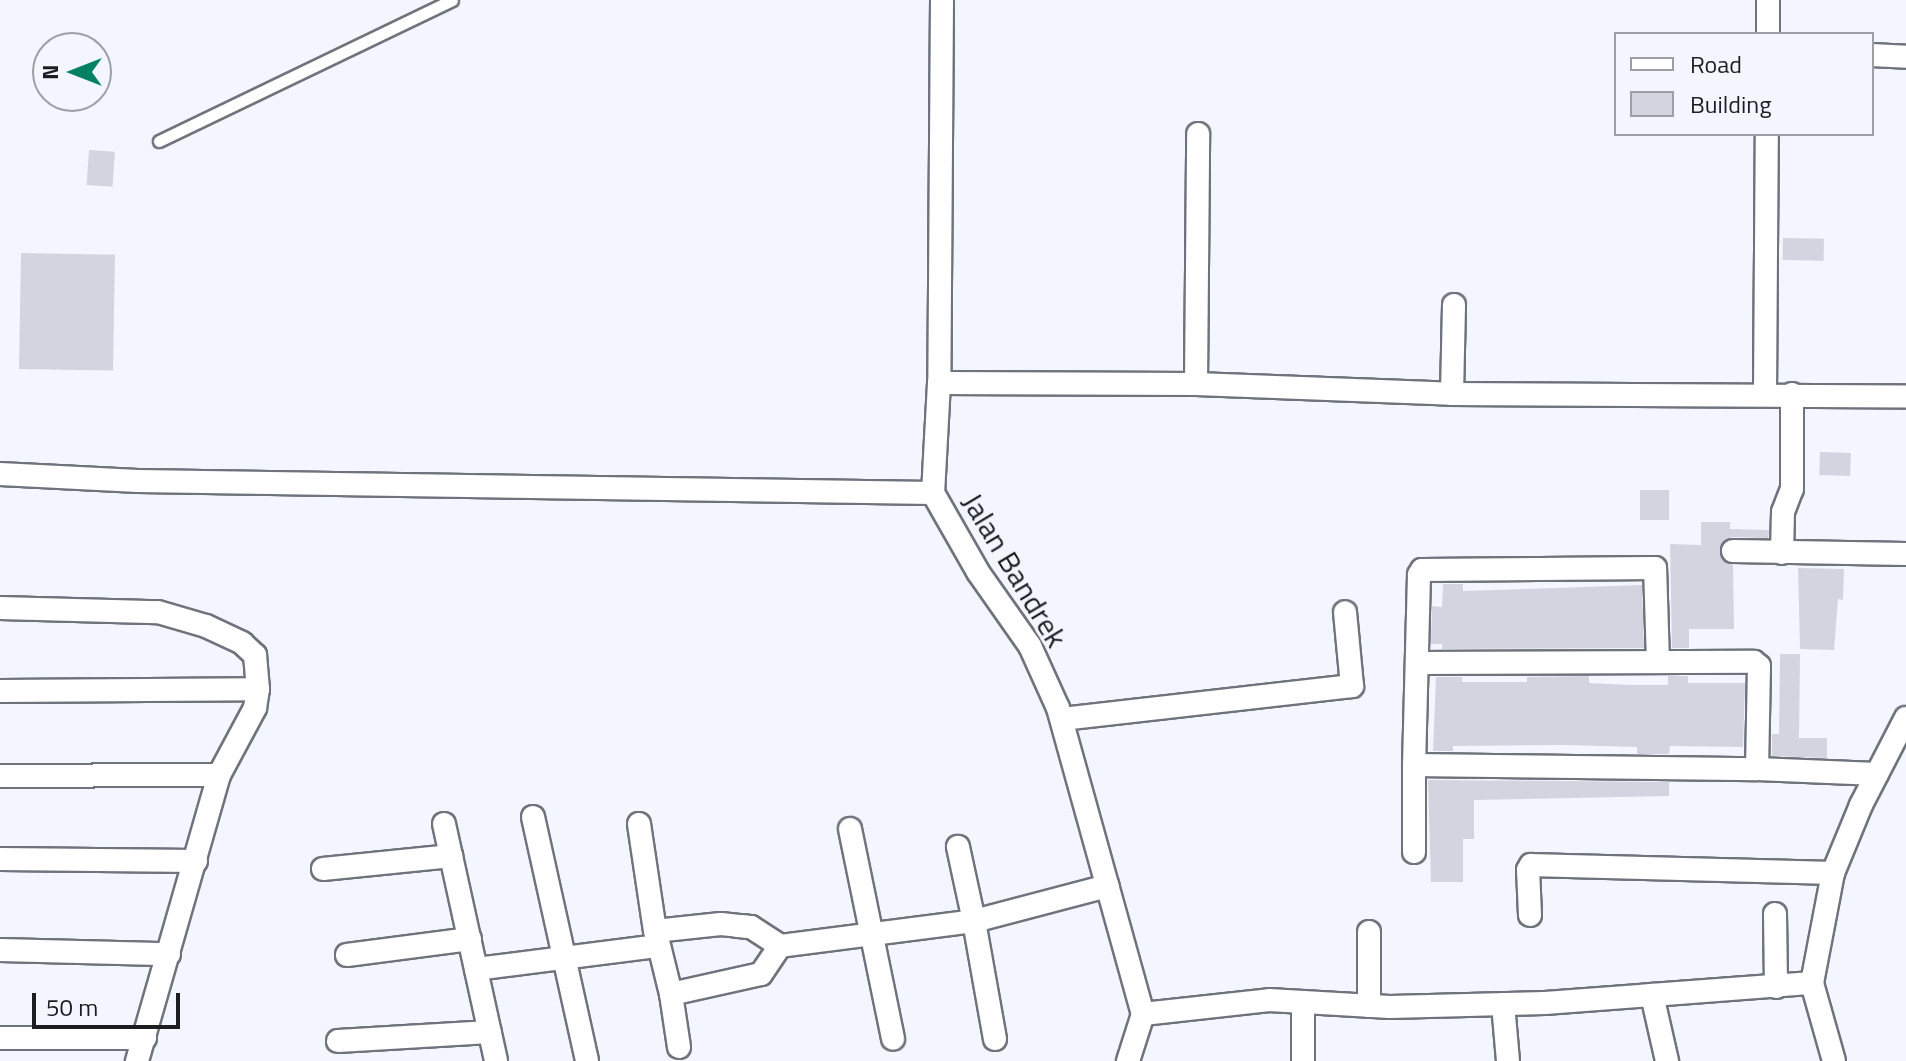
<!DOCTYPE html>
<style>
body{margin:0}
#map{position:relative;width:1906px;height:1061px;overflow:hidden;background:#f3f6ff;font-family:"Titillium Web",sans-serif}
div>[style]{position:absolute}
.building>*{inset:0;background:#d3d4df;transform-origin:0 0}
.roads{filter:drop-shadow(2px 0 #6f737c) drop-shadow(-2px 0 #6f737c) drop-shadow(0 2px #6f737c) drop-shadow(0 -2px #6f737c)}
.lane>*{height:11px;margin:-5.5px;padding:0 5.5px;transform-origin:5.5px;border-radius:5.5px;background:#fff}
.street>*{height:22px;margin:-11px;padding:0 11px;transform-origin:11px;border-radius:11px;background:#fff}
span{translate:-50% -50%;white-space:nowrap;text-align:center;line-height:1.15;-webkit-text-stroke:6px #f3f6ff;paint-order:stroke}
.street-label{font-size:30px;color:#1c1d21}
.legend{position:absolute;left:1614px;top:32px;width:260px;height:104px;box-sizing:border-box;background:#f3f6ff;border:2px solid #9d9fa6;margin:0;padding:10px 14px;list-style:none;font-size:24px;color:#1c1d21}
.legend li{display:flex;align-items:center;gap:16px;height:40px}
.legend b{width:40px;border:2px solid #9d9fa6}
.north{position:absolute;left:32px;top:32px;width:80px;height:80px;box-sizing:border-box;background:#f3f6ff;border:2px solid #9d9fa6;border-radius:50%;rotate:270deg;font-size:22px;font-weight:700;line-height:32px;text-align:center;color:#1c1d21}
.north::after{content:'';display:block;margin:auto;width:28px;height:36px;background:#008162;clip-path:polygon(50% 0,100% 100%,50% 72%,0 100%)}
.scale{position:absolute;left:32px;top:993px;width:148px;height:36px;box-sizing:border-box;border:4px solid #1c1d21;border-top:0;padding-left:10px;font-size:24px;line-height:28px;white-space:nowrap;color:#1c1d21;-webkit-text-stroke:6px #f3f6ff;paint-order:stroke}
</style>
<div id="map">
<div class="building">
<div style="left:89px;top:150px;width:26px;height:35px;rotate:4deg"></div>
<div style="left:1783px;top:238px;width:41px;height:22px;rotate:1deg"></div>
<div style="left:21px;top:253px;width:94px;height:116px;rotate:1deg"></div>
<div style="left:1820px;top:452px;width:31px;height:23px;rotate:2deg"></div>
<div style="left:1640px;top:490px;width:29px;height:30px"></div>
<div style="clip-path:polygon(1701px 522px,1730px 522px,1730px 529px,1769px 530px,1768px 538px,1732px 537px,1721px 544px,1721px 558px,1733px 565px,1734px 629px,1689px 629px,1689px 648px,1672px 648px,1670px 544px,1701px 545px)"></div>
<div style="clip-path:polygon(1798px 568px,1844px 569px,1843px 600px,1838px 599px,1834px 650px,1800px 649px)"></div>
<div style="clip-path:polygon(1443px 584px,1463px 584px,1463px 591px,1642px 585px,1644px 648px,1442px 649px,1442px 644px,1431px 644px,1432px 606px,1442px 607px)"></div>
<div style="clip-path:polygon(1780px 654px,1800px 654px,1799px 738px,1827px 738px,1827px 758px,1772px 756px,1772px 734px,1779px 734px)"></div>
<div style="clip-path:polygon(1589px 676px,1589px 683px,1629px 685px,1668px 685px,1668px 676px,1688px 676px,1688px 683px,1745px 683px,1743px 747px,1670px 746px,1669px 754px,1637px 754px,1637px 747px,1566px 745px,1453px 746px,1453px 751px,1433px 751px,1436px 677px,1462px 677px,1462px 682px,1527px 682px,1527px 677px)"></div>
<div style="clip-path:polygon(1428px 780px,1669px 782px,1669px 796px,1474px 800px,1474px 839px,1463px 839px,1463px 882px,1431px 882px)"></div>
</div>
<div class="roads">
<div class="lane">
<div style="left:159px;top:141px;width:325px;rotate:-25.7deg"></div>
</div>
<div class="street">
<div style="left:942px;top:0;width:383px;rotate:90.4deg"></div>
<div style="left:939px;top:383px;width:110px;rotate:93.1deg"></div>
<div style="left:933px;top:493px;width:91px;rotate:60.3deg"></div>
<div style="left:978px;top:572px;width:90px;rotate:54.9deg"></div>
<div style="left:1030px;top:646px;width:68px;rotate:65.7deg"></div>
<div style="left:1058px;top:708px;width:318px;rotate:74.5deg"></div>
<div style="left:1768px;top:34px;width:34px;rotate:-90deg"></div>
<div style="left:1872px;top:55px;width:34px;rotate:3deg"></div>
<div style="left:939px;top:383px;width:257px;rotate:0.2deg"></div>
<div style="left:1196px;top:384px;width:256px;rotate:2.2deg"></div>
<div style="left:1452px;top:394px;width:454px;rotate:0.3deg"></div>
<div style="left:1196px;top:384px;width:250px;rotate:-89.5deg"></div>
<div style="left:1765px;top:393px;width:259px;rotate:-89.6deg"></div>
<div style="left:1452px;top:394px;width:89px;rotate:-88.7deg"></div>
<div style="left:0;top:474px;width:138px;rotate:2.9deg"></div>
<div style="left:138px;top:481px;width:795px;rotate:0.86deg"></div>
<div style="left:1733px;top:551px;width:173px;rotate:1deg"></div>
<div style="left:1782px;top:553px;width:41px;rotate:-88.6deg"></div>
<div style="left:1783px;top:512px;width:25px;rotate:-69deg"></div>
<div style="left:1792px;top:489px;width:95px;rotate:-90deg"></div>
<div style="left:0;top:608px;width:158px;rotate:1.5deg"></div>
<div style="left:158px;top:612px;width:50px;rotate:16.3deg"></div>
<div style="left:206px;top:626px;width:40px;rotate:25deg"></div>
<div style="left:242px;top:643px;width:18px;rotate:43deg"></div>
<div style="left:255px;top:655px;width:34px;rotate:85deg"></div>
<div style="left:1658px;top:662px;width:94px;rotate:-91.8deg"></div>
<div style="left:1655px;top:568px;width:233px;rotate:179.5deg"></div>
<div style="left:1422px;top:570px;width:6px;rotate:121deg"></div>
<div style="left:1419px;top:575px;width:190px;rotate:91.5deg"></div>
<div style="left:1414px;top:765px;width:343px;rotate:0.7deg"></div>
<div style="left:1757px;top:769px;width:120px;rotate:2.4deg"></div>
<div style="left:1417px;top:663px;width:337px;rotate:-0.2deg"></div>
<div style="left:1754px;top:662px;width:6px;rotate:39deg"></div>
<div style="left:1759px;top:666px;width:103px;rotate:91.1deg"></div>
<div style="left:0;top:691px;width:258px;rotate:-0.4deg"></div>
<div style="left:258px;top:689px;width:19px;rotate:99deg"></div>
<div style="left:255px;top:708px;width:76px;rotate:118.2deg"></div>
<div style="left:219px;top:775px;width:298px;rotate:106deg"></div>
<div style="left:1062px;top:719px;width:292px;rotate:-6.5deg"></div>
<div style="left:1352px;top:686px;width:74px;rotate:-95.4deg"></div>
<div style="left:0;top:776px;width:219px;rotate:-0.3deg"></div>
<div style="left:533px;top:817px;width:250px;rotate:77.5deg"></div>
<div style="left:444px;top:824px;width:243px;rotate:77.6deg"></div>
<div style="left:639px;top:824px;width:108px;rotate:81.5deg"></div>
<div style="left:655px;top:931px;width:66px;rotate:-6.1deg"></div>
<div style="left:721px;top:924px;width:30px;rotate:6deg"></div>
<div style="left:751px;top:927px;width:13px;rotate:-176deg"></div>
<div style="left:850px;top:829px;width:214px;rotate:78.4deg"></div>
<div style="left:1414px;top:852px;width:87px;rotate:-90deg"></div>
<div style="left:0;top:859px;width:196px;rotate:0.6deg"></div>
<div style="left:323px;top:869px;width:129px;rotate:-5.8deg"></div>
<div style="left:1775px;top:914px;width:73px;rotate:89.2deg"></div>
<div style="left:1530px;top:915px;width:45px;rotate:-92.5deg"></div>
<div style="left:1528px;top:870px;width:6px;rotate:-59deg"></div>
<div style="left:1531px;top:865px;width:302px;rotate:1.5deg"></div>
<div style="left:751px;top:927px;width:35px;rotate:33deg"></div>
<div style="left:780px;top:946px;width:196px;rotate:-7.3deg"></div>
<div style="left:974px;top:921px;width:76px;rotate:-102.2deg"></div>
<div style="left:656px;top:933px;width:63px;rotate:76.2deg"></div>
<div style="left:0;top:950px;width:169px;rotate:1.4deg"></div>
<div style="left:347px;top:955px;width:124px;rotate:-7.4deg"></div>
<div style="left:476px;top:969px;width:184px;rotate:-7.2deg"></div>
<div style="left:1652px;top:995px;width:68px;rotate:77.2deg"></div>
<div style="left:1503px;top:1004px;width:57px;rotate:85deg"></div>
<div style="left:1369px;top:1006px;width:74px;rotate:-90deg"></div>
<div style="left:1143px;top:1014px;width:127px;rotate:-6.3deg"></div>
<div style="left:1269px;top:1000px;width:121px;rotate:3.3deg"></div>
<div style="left:1390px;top:1007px;width:155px;rotate:-1.5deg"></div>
<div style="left:1545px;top:1003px;width:268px;rotate:-4.3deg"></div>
<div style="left:0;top:1038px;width:145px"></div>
<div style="left:995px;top:1039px;width:120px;rotate:-100.1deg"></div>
<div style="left:974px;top:921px;width:138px;rotate:-14.7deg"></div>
<div style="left:338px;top:1041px;width:152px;rotate:-3.4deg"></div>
<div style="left:679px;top:1047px;width:54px;rotate:-98.6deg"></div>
<div style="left:671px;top:994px;width:92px;rotate:-12.5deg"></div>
<div style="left:761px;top:974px;width:34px;rotate:-56deg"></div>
<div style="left:1128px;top:1061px;width:49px;rotate:-72.3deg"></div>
<div style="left:1303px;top:1061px;width:59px;rotate:-90deg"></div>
<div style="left:1834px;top:1061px;width:81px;rotate:-105.8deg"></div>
<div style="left:1812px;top:983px;width:112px;rotate:-79.2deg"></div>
<div style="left:1833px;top:873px;width:74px;rotate:-67.6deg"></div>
<div style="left:1861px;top:805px;width:98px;rotate:-62.7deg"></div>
</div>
</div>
<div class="street-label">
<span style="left:1015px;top:570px;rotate:59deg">Jalan Bandrek</span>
</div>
<ul class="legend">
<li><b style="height:10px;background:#fff"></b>Road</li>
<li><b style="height:22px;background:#d3d4df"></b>Building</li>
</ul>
<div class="north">N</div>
<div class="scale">50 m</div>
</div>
